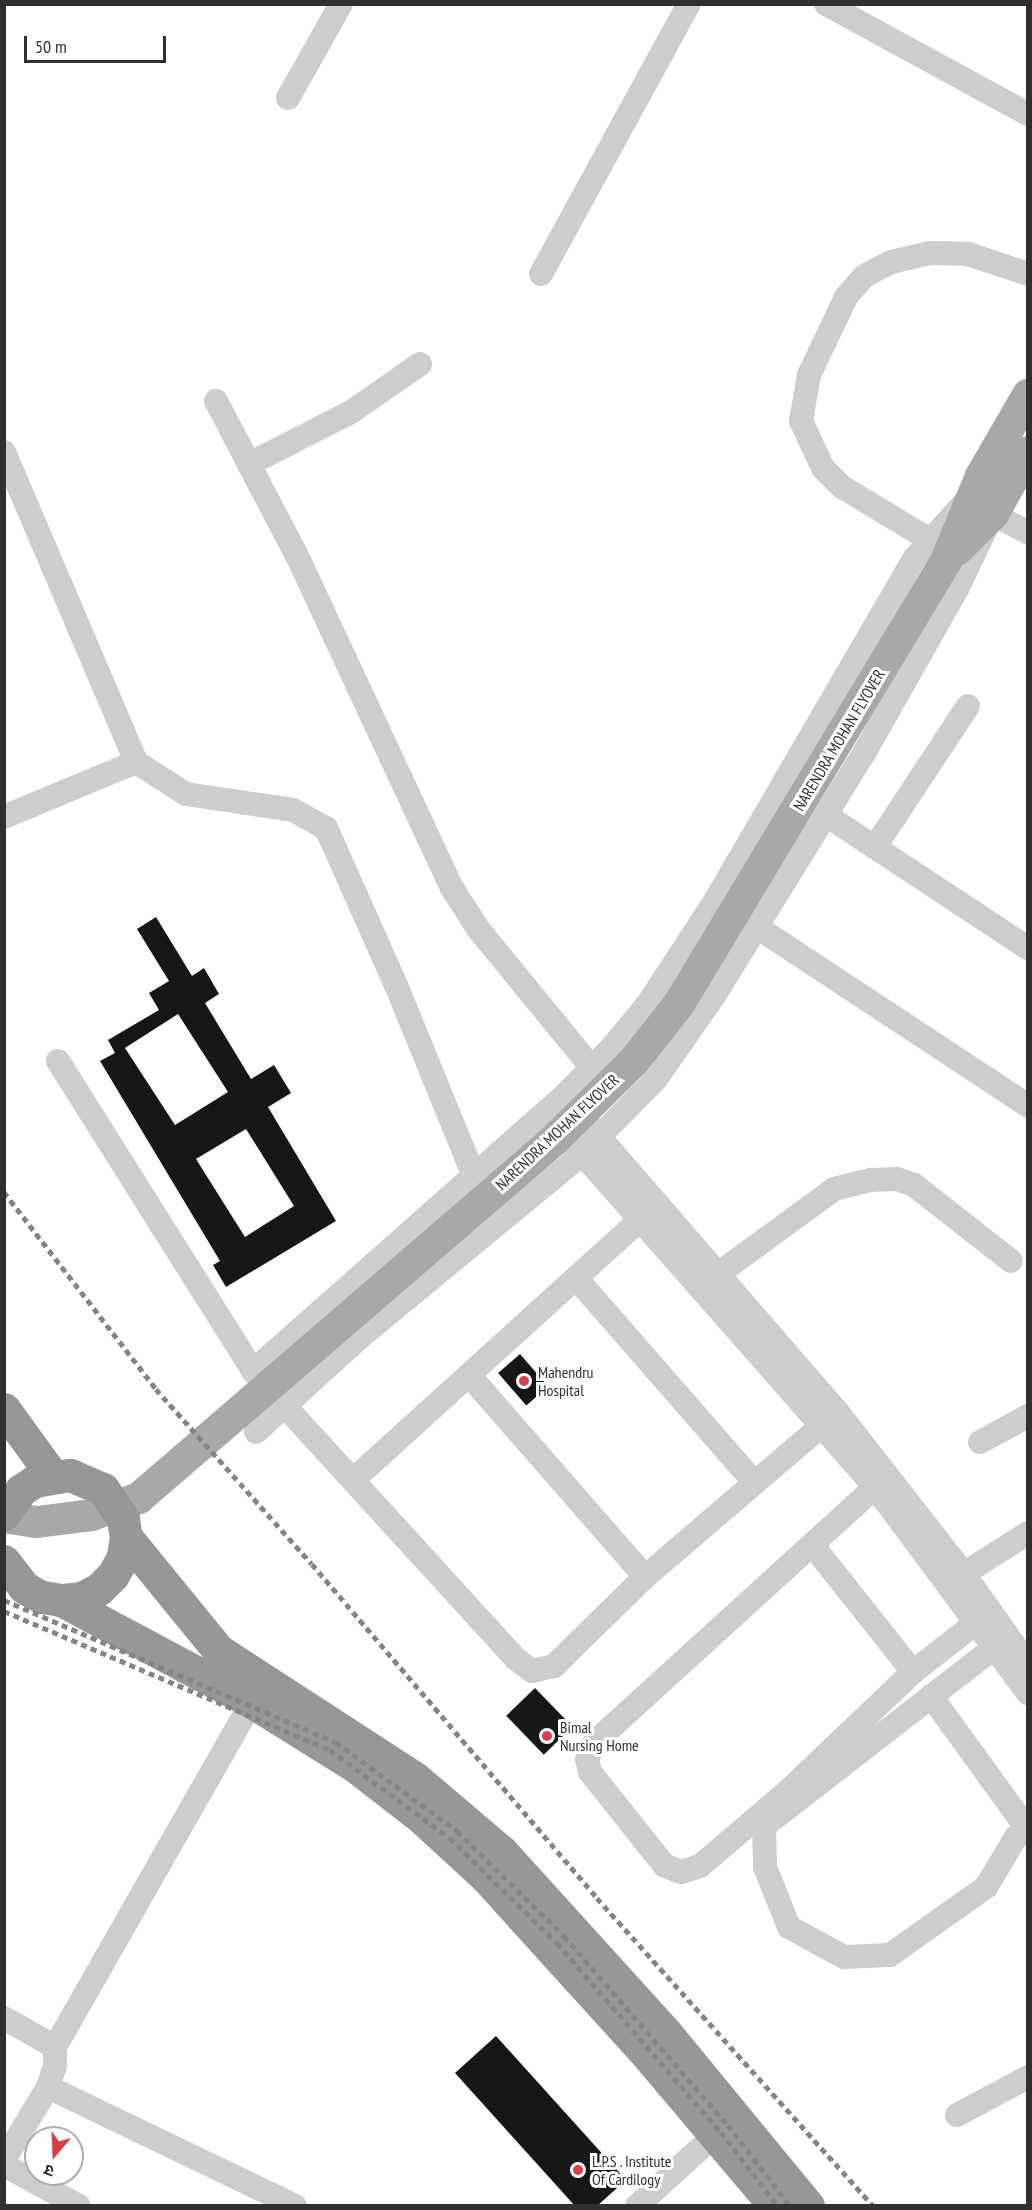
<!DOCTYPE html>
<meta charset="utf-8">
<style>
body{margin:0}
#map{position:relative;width:1032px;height:2210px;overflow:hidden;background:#fff;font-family:"PT Sans Narrow","Noto Sans Devanagari",sans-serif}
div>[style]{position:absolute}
.building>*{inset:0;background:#171717;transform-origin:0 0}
.minor>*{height:24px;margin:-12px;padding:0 12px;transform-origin:12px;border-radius:12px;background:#cdcdcd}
.major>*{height:32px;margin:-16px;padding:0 16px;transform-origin:16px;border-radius:16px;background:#a8a8a8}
.highway>*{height:33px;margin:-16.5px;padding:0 16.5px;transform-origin:16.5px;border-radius:16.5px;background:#979797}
.rail>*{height:4.5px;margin-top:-2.25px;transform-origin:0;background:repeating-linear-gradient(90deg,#858585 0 6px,transparent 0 10.5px)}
.dots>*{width:16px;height:16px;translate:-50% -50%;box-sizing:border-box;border:3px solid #fff;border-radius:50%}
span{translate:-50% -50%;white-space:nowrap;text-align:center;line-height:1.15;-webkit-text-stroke:6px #fff;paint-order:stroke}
.street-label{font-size:16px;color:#303030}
.poi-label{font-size:16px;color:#303030}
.left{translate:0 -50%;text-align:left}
.frame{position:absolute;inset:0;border:6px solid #303030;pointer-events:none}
.north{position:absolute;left:24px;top:2126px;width:60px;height:60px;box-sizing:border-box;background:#fff;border:2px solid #acacac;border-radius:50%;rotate:199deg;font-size:16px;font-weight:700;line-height:24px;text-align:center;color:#303030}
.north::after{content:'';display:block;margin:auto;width:21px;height:27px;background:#da3e48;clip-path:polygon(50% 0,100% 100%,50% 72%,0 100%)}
.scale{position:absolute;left:24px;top:36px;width:142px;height:27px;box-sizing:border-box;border:3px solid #303030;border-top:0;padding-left:8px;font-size:18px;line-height:21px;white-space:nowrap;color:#303030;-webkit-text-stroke:4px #fff;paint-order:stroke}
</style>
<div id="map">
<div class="building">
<div style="clip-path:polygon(evenodd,156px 917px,192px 976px,204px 968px,219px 994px,205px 1003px,251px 1079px,274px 1065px,291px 1093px,268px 1107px,336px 1221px,226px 1287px,213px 1265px,220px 1261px,100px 1061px,115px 1053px,108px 1040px,159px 1010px,149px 993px,169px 981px,137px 929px,156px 917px,178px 1014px,228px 1092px,175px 1125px,125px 1048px,178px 1014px,156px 917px,246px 1129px,294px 1206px,245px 1237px,196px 1159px,246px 1129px)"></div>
<div style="left:520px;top:1354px;width:43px;height:29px;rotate:49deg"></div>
<div style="left:535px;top:1688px;width:54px;height:40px;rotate:46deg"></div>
<div style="clip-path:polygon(496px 2036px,626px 2180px,597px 2206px,575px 2206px,455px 2073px)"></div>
</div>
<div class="minor">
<div style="left:826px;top:4px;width:230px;rotate:28.6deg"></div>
<div style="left:288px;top:98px;width:108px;rotate:-60.6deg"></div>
<div style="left:541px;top:274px;width:308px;rotate:-61.3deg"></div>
<div style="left:216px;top:401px;width:179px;rotate:62.4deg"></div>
<div style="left:299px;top:560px;width:362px;rotate:65deg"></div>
<div style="left:452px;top:888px;width:50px;rotate:57.3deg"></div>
<div style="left:479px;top:930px;width:178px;rotate:50.7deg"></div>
<div style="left:4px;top:452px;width:337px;rotate:66.9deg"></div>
<div style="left:136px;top:762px;width:143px;rotate:157.4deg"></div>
<div style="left:249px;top:464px;width:114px;rotate:-27deg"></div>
<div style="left:351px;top:412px;width:84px;rotate:-34.8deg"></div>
<div style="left:930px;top:540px;width:103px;rotate:-148.9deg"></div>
<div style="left:842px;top:487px;width:27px;rotate:-135deg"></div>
<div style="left:823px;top:468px;width:52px;rotate:-115.1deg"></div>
<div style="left:801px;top:421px;width:47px;rotate:-80.1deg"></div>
<div style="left:809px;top:375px;width:86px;rotate:-64.6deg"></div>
<div style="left:846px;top:297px;width:28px;rotate:-49deg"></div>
<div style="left:864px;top:276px;width:30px;rotate:-27deg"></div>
<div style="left:891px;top:262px;width:39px;rotate:-13deg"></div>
<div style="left:929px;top:253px;width:39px;rotate:1deg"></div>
<div style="left:968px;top:254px;width:63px;rotate:18.4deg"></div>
<div style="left:136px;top:762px;width:59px;rotate:32.6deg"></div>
<div style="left:186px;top:794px;width:108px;rotate:8.5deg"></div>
<div style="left:293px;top:810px;width:38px;rotate:29deg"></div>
<div style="left:326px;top:828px;width:172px;rotate:66deg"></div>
<div style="left:396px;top:985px;width:206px;rotate:67.8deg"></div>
<div style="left:826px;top:815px;width:242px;rotate:33.4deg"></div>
<div style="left:875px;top:847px;width:169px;rotate:-56.6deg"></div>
<div style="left:757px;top:927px;width:325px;rotate:33.4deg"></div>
<div style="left:58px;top:1061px;width:366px;rotate:57.8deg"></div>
<div style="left:253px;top:1371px;width:390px;rotate:47.6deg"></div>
<div style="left:516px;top:1659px;width:20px;rotate:37deg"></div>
<div style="left:532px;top:1671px;width:23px;rotate:-13deg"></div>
<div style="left:554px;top:1666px;width:127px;rotate:-44.4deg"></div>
<div style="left:645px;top:1577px;width:232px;rotate:-40.6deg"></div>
<div style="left:589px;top:1125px;width:377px;rotate:49.1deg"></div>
<div style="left:836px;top:1410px;width:208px;rotate:52deg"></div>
<div style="left:964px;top:1574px;width:110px;rotate:54.6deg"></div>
<div style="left:571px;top:1141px;width:461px;rotate:48.7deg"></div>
<div style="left:875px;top:1487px;width:257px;rotate:53.4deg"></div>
<div style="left:718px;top:1274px;width:144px;rotate:-36.2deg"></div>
<div style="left:834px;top:1189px;width:38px;rotate:-14deg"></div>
<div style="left:871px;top:1180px;width:26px;rotate:-2deg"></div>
<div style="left:897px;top:1179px;width:18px;rotate:19deg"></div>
<div style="left:914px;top:1185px;width:123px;rotate:38.1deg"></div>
<div style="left:576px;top:1278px;width:272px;rotate:48.9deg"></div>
<div style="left:253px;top:1371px;width:414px;rotate:-41.5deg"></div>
<div style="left:563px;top:1097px;width:71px;rotate:-45.6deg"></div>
<div style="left:613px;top:1046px;width:53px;rotate:-50.3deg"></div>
<div style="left:647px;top:1005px;width:124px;rotate:-56.8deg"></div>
<div style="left:715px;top:901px;width:396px;rotate:-59.8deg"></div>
<div style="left:914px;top:559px;width:76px;rotate:-48.2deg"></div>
<div style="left:469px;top:1375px;width:268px;rotate:48.9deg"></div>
<div style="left:256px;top:1432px;width:139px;rotate:-42.4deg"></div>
<div style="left:359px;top:1338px;width:289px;rotate:-39.5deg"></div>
<div style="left:582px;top:1154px;width:105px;rotate:-45.4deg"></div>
<div style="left:656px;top:1079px;width:101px;rotate:-55.1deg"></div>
<div style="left:714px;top:996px;width:291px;rotate:-58.3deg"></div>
<div style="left:867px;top:748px;width:183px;rotate:-60.5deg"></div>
<div style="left:957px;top:589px;width:83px;rotate:-64.4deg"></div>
<div style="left:993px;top:514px;width:40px;rotate:28deg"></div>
<div style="left:980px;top:1442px;width:55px;rotate:-28.4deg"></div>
<div style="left:353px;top:1480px;width:387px;rotate:-42.2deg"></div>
<div style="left:814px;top:1547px;width:159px;rotate:51.6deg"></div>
<div style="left:913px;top:1672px;width:174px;rotate:136.4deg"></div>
<div style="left:787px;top:1792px;width:114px;rotate:139.6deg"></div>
<div style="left:700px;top:1866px;width:20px;rotate:162deg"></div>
<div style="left:681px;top:1872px;width:18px;rotate:-158deg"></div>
<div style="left:664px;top:1865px;width:119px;rotate:-128.5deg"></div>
<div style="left:590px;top:1772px;width:13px;rotate:-103deg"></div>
<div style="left:587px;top:1759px;width:19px;rotate:-65deg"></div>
<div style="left:595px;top:1742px;width:379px;rotate:-42.3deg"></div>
<div style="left:951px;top:1582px;width:91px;rotate:-32.5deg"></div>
<div style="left:995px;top:1647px;width:292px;rotate:142.2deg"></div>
<div style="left:764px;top:1826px;width:41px;rotate:88.6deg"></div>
<div style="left:765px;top:1867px;width:65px;rotate:68.2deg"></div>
<div style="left:789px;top:1927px;width:63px;rotate:28.6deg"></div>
<div style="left:844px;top:1957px;width:46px;rotate:-2.5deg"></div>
<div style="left:890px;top:1955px;width:118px;rotate:-35.3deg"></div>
<div style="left:986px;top:1887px;width:58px;rotate:-59deg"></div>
<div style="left:1016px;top:1837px;width:14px;rotate:-30deg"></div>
<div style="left:913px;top:1672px;width:81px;rotate:-38deg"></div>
<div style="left:931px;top:1696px;width:165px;rotate:54.1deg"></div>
<div style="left:4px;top:2018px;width:59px;rotate:29.6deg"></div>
<div style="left:48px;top:2087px;width:274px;rotate:25.7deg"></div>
<div style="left:957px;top:2115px;width:81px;rotate:-28.2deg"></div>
<div style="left:4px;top:2160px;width:85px;rotate:-58.9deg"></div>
<div style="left:48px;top:2087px;width:22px;rotate:-72deg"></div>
<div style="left:55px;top:2066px;width:19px;rotate:-90deg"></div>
<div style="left:55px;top:2047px;width:397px;rotate:-60.3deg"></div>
<div style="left:4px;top:2165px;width:85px;rotate:28.7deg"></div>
<div style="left:637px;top:2206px;width:105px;rotate:-42.3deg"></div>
</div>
<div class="major">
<div style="left:957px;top:550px;width:51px;rotate:-45deg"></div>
<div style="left:993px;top:514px;width:71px;rotate:-60.6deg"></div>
<div style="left:4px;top:1517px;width:33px;rotate:9deg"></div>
<div style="left:37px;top:1522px;width:55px;rotate:-7.3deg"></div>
<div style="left:92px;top:1515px;width:50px;rotate:-19.9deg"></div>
<div style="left:139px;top:1498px;width:547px;rotate:-40.77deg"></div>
<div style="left:553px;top:1141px;width:114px;rotate:-44.6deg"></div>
<div style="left:634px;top:1061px;width:73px;rotate:-51.7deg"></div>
<div style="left:679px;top:1004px;width:517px;rotate:-58.92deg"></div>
<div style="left:946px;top:561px;width:92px;rotate:-67.6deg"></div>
<div style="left:981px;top:476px;width:94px;rotate:-59.9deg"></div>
</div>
<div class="highway">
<div style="left:4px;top:1409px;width:82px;rotate:54deg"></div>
<div style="left:4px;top:1514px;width:29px;rotate:-55deg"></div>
<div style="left:21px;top:1490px;width:17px;rotate:-33deg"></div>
<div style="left:35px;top:1481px;width:36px;rotate:-10deg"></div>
<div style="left:70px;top:1475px;width:36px;rotate:23deg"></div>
<div style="left:103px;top:1489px;width:36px;rotate:56deg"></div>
<div style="left:123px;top:1519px;width:18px;rotate:81deg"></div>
<div style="left:126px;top:1537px;width:20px;rotate:99deg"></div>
<div style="left:123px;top:1557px;width:21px;rotate:119deg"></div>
<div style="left:113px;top:1575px;width:20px;rotate:135deg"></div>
<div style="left:99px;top:1589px;width:20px;rotate:153deg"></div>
<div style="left:81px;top:1598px;width:20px;rotate:174deg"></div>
<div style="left:61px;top:1600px;width:20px;rotate:-171deg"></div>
<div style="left:41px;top:1597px;width:20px;rotate:-150deg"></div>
<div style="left:24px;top:1587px;width:33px;rotate:-128deg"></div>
<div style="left:126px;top:1537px;width:146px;rotate:50.8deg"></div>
<div style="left:218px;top:1650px;width:235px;rotate:33deg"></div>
<div style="left:415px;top:1778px;width:114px;rotate:40.4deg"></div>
<div style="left:502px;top:1852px;width:244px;rotate:47.8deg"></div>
<div style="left:666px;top:2033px;width:224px;rotate:50.6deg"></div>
<div style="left:61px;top:1600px;width:217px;rotate:28.1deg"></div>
<div style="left:252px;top:1702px;width:121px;rotate:31.9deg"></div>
<div style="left:355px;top:1766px;width:86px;rotate:37.9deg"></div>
<div style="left:423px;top:1819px;width:84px;rotate:42.6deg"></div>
<div style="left:485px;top:1876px;width:244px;rotate:47.8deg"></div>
<div style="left:649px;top:2057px;width:195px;rotate:49.8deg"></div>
</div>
<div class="rail">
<div style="left:4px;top:1192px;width:249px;rotate:52.3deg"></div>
<div style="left:156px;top:1389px;width:234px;rotate:48.3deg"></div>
<div style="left:312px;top:1564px;width:439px;rotate:49.5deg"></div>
<div style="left:597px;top:1898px;width:414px;rotate:48.1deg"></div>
<div style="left:4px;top:1600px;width:361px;rotate:23.2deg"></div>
<div style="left:336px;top:1742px;width:150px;rotate:36.3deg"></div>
<div style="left:457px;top:1831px;width:150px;rotate:44.5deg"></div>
<div style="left:564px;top:1936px;width:250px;rotate:49.1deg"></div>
<div style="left:728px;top:2125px;width:102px;rotate:52.6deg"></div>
<div style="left:4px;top:1611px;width:354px;rotate:23.1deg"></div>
<div style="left:330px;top:1750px;width:149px;rotate:36.3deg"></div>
<div style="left:450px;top:1838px;width:150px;rotate:44.5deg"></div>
<div style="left:557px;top:1943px;width:250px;rotate:49.1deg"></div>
<div style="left:721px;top:2132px;width:93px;rotate:52.4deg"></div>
</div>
<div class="dots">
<div style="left:524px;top:1381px;background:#da3e48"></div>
<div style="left:547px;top:1736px;background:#da3e48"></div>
<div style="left:578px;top:2170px;background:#da3e48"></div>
</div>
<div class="street-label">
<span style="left:839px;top:740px;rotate:-59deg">NARENDRA MOHAN FLYOVER</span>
<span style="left:557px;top:1132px;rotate:-43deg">NARENDRA MOHAN FLYOVER</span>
</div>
<div class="poi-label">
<span class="left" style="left:538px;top:1381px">Mahendru<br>Hospital</span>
<span class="left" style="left:560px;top:1736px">Bimal<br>Nursing Home</span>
<span class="left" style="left:592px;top:2170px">L.P.S . Institute<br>Of Cardilogy</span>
</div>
<div class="frame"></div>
<div class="north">उ</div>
<div class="scale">50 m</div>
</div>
